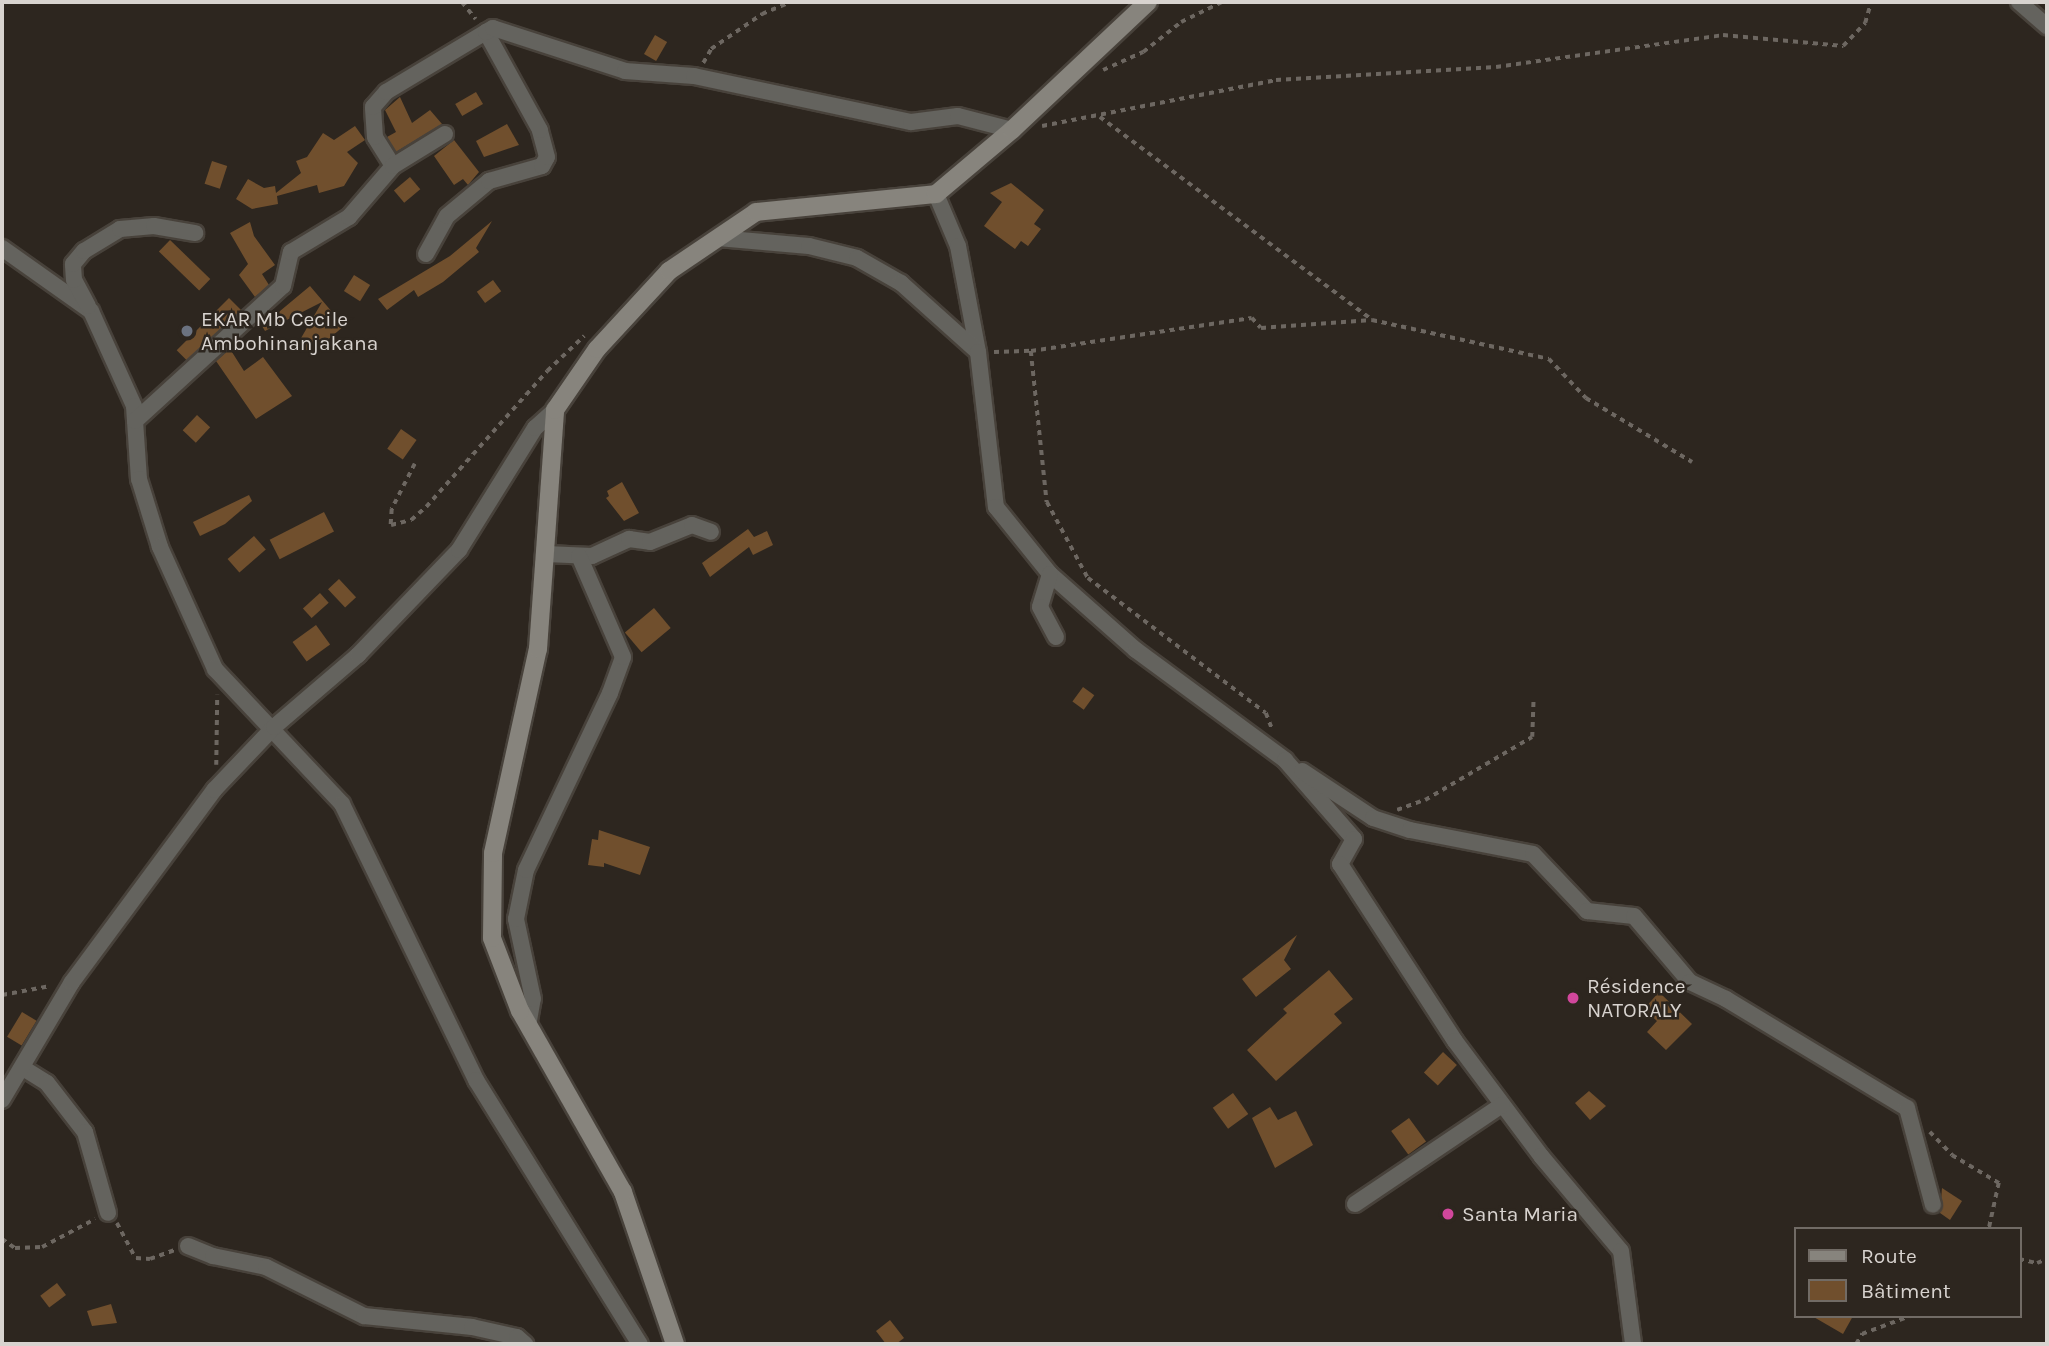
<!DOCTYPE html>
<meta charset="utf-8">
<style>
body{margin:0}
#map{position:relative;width:2049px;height:1346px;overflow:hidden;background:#2d261f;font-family:Karla,sans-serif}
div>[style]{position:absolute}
.building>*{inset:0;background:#704f2d;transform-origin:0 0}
.path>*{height:3.5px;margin-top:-1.75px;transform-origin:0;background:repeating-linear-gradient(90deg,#6d6761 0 5px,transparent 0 10px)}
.roads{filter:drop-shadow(2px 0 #48423b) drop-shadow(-2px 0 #48423b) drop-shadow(0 2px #48423b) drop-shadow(0 -2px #48423b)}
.street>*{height:16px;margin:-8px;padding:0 8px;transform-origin:8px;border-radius:8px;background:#64635e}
.secondary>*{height:18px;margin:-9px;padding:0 9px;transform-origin:9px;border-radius:9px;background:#87847d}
.dots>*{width:19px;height:19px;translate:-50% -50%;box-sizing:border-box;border:4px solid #2d261f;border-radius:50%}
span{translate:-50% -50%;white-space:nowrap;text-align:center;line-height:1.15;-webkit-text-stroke:5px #2d261f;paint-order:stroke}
.poi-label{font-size:21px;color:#d8d3cf}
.left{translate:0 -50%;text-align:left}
.frame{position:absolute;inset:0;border:4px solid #d8d3cf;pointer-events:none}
.legend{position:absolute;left:1794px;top:1227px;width:228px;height:91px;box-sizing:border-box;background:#2d261f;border:2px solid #716b65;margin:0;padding:9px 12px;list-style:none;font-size:21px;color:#d8d3cf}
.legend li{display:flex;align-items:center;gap:14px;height:35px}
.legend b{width:35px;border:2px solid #716b65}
</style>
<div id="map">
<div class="building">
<div style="left:655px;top:35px;width:14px;height:22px;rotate:30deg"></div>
<div style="left:476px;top:92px;width:14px;height:24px;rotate:60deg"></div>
<div style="clip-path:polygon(400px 97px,412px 123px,430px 110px,442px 124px,396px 152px,387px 137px,396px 132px,385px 110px)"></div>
<div style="clip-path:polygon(507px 124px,519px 145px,484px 157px,476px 141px)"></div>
<div style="clip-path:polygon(355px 126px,365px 140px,347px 152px,358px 163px,344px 186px,319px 193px,317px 185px,277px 196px,278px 204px,252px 209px,236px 199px,248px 179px,264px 188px,275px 186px,276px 193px,301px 173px,296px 161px,307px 157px,323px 133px,334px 140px)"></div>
<div style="clip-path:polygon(454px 140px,479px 172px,468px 185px,463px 179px,454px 185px,434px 156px)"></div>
<div style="left:212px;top:161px;width:16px;height:24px;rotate:18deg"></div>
<div style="left:410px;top:177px;width:16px;height:21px;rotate:50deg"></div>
<div style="clip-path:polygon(1011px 183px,1044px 210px,1034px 224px,1041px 229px,1028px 246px,1021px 241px,1015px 249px,984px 226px,1002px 202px,990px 193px)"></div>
<div style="clip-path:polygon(492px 221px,476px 248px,479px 252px,443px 282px,418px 297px,414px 290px,387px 310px,378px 299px,450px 256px)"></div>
<div style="clip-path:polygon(250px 222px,254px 236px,275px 265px,262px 274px,269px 285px,255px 297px,239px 275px,248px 264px,230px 233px)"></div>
<div style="left:170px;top:240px;width:56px;height:16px;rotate:44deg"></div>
<div style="left:354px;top:275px;width:19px;height:19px;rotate:32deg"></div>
<div style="left:493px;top:280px;width:14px;height:20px;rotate:54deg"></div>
<div style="clip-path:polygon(310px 286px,344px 326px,312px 353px,297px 345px,322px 302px,265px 331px,262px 326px)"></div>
<div style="left:229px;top:298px;width:17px;height:74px;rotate:45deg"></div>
<div style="clip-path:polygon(230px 349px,244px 371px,263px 357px,292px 396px,256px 419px,216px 361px)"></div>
<div style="left:197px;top:415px;width:18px;height:21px;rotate:43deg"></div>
<div style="left:401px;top:429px;width:19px;height:24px;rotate:35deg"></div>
<div style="clip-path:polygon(622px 482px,639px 513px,624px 521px,606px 498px,609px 496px,607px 491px)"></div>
<div style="clip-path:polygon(249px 495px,252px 501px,225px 524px,200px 536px,193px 522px)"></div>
<div style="left:324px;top:512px;width:22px;height:61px;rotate:63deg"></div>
<div style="clip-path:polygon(748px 529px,754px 537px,767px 531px,773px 545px,753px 555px,749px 547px,710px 577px,702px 563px)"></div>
<div style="left:254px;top:536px;width:18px;height:35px;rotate:49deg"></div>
<div style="left:339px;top:579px;width:25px;height:15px;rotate:47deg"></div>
<div style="left:320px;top:593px;width:13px;height:23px;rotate:48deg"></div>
<div style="left:654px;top:608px;width:26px;height:38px;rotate:50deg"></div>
<div style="left:316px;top:625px;width:24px;height:29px;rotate:54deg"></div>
<div style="left:1083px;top:687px;width:14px;height:18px;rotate:36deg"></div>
<div style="clip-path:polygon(599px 830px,650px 847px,640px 875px,604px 863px,604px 867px,588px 865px,592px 839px,598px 840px)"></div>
<div style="clip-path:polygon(1297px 935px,1284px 960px,1291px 969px,1256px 997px,1242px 979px)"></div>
<div style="clip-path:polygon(1329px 970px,1353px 999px,1334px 1014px,1342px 1023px,1276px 1081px,1247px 1050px,1287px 1013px,1283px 1009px)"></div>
<div style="clip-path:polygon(1659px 992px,1692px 1024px,1666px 1050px,1647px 1032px,1657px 1021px,1644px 1009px)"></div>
<div style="left:22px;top:1012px;width:17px;height:29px;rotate:31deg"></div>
<div style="left:1443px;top:1052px;width:19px;height:28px;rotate:43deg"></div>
<div style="clip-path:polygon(1589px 1091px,1606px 1106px,1590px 1120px,1575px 1103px)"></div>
<div style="left:1233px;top:1093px;width:26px;height:25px;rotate:54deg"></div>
<div style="clip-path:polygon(1270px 1107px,1278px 1120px,1296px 1111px,1313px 1145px,1275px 1168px,1252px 1118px)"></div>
<div style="left:1409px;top:1118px;width:29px;height:22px;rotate:54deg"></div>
<div style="clip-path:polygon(1942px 1188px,1962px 1201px,1950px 1220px,1940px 1213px)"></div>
<div style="left:57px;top:1283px;width:15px;height:21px;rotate:53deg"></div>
<div style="clip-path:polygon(111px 1304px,117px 1323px,92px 1326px,87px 1311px)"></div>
<div style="clip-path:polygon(1812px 1316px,1853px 1316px,1843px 1334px)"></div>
<div style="clip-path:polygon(890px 1320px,904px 1338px,896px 1344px,886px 1344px,876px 1331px)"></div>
</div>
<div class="path">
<div style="left:462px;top:2px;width:22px;rotate:51deg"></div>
<div style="left:703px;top:63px;width:16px;rotate:-60deg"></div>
<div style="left:711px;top:49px;width:62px;rotate:-34.5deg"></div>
<div style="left:762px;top:14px;width:26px;rotate:-23deg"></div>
<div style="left:1103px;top:70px;width:44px;rotate:-24.2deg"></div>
<div style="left:1143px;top:52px;width:48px;rotate:-38.3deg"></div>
<div style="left:1181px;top:22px;width:46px;rotate:-26deg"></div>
<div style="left:1100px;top:117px;width:338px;rotate:36.7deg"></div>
<div style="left:1042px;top:126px;width:238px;rotate:-11.1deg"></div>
<div style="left:1276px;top:80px;width:220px;rotate:-3.4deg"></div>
<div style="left:1496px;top:67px;width:229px;rotate:-8deg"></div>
<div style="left:1723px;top:35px;width:121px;rotate:5.2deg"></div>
<div style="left:1843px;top:46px;width:32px;rotate:-46deg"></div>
<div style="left:1865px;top:23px;width:22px;rotate:-74deg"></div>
<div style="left:1031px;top:351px;width:152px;rotate:84deg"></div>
<div style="left:1047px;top:502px;width:86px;rotate:61.7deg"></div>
<div style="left:1088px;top:578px;width:223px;rotate:37.2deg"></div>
<div style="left:1266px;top:713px;width:19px;rotate:69deg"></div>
<div style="left:994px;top:352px;width:37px;rotate:-2deg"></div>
<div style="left:1031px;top:351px;width:223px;rotate:-8.5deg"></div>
<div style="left:1252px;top:318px;width:13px;rotate:48deg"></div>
<div style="left:1261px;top:328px;width:111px;rotate:-4.1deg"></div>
<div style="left:1372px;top:320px;width:181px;rotate:12.4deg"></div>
<div style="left:1549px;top:359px;width:54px;rotate:46.5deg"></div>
<div style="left:1586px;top:398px;width:124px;rotate:31.1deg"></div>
<div style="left:415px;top:464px;width:51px;rotate:117.1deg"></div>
<div style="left:392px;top:509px;width:16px;rotate:94deg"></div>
<div style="left:391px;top:525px;width:21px;rotate:-14deg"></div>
<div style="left:411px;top:520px;width:20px;rotate:-41deg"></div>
<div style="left:426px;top:507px;width:182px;rotate:-48.3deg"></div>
<div style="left:547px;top:371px;width:51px;rotate:-43.4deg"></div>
<div style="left:216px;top:765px;width:70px;rotate:-89.2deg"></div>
<div style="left:1397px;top:810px;width:30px;rotate:-20deg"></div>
<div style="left:1425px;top:800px;width:124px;rotate:-30.5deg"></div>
<div style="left:1532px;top:737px;width:37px;rotate:-88deg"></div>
<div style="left:2px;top:995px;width:49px;rotate:-10.6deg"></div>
<div style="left:1930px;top:1132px;width:32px;rotate:46deg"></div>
<div style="left:1952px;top:1155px;width:55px;rotate:30.8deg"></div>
<div style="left:1999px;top:1183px;width:47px;rotate:102.3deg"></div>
<div style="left:117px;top:1223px;width:40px;rotate:62deg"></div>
<div style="left:136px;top:1258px;width:14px;rotate:4deg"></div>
<div style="left:150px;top:1259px;width:27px;rotate:-20deg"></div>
<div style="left:2px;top:1239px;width:16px;rotate:35deg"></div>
<div style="left:15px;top:1248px;width:27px;rotate:-2deg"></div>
<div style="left:42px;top:1247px;width:60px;rotate:-27.8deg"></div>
<div style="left:2019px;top:1259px;width:18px;rotate:13deg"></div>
<div style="left:2037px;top:1263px;width:11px;rotate:-22deg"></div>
<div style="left:1856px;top:1344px;width:12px;rotate:-59deg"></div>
<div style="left:1862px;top:1334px;width:51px;rotate:-20.6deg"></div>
</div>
<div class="roads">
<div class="street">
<div style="left:2019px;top:2px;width:37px;rotate:41deg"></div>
<div style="left:393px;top:166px;width:34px;rotate:-122deg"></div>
<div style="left:375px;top:137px;width:30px;rotate:-94deg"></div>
<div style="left:373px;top:107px;width:20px;rotate:-49deg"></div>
<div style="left:386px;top:92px;width:117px;rotate:-31deg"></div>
<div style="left:936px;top:194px;width:56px;rotate:67.1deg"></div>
<div style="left:958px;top:246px;width:108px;rotate:79.3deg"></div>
<div style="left:718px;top:238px;width:91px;rotate:5deg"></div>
<div style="left:809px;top:246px;width:49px;rotate:14deg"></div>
<div style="left:857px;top:258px;width:51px;rotate:29.6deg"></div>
<div style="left:901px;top:283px;width:103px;rotate:41.9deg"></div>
<div style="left:978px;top:352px;width:156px;rotate:83.4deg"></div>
<div style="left:996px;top:507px;width:86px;rotate:51.1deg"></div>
<div style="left:1050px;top:574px;width:115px;rotate:41.5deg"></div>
<div style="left:1136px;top:650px;width:185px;rotate:36.4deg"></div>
<div style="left:1285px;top:760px;width:105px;rotate:48.9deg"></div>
<div style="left:1354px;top:839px;width:29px;rotate:119deg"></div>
<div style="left:1340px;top:864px;width:211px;rotate:57deg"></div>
<div style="left:1455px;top:1041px;width:144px;rotate:53.2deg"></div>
<div style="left:1541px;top:1156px;width:124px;rotate:49.9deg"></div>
<div style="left:1621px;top:1251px;width:94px;rotate:82.6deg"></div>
<div style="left:2px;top:248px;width:109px;rotate:35.3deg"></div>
<div style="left:91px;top:311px;width:104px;rotate:65.6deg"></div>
<div style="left:134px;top:406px;width:73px;rotate:86.1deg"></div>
<div style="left:139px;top:479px;width:71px;rotate:72.8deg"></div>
<div style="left:160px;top:547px;width:134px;rotate:65.7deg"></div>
<div style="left:215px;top:669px;width:185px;rotate:46.7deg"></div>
<div style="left:342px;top:804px;width:307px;rotate:64.1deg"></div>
<div style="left:476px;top:1080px;width:311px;rotate:58.2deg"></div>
<div style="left:426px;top:254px;width:43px;rotate:-61.1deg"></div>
<div style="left:447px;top:216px;width:55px;rotate:-39.8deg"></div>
<div style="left:489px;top:181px;width:55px;rotate:-15.8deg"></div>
<div style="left:542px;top:166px;width:10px;rotate:-61deg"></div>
<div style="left:547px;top:157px;width:28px;rotate:-105deg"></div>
<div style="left:540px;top:130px;width:112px;rotate:-118.9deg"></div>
<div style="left:486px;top:32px;width:8px;rotate:-30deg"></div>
<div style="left:493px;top:28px;width:139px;rotate:18deg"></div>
<div style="left:625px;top:71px;width:69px;rotate:4.1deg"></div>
<div style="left:694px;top:76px;width:222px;rotate:12deg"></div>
<div style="left:911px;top:122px;width:47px;rotate:-7.3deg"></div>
<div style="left:958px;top:116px;width:56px;rotate:14.5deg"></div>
<div style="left:88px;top:306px;width:30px;rotate:-118deg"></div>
<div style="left:74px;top:280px;width:16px;rotate:-94deg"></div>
<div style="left:73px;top:264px;width:17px;rotate:-50deg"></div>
<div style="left:84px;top:251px;width:42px;rotate:-31.4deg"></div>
<div style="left:120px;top:229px;width:34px;rotate:-5deg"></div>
<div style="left:154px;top:226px;width:42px;rotate:9.7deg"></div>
<div style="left:135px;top:421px;width:200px;rotate:-42.4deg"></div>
<div style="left:283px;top:286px;width:35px;rotate:-77deg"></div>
<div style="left:291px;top:252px;width:68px;rotate:-31.1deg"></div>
<div style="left:349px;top:217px;width:67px;rotate:-49.2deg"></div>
<div style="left:393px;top:166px;width:61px;rotate:-31.6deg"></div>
<div style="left:546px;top:554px;width:46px;rotate:2.5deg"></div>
<div style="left:592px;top:556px;width:41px;rotate:-24.7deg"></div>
<div style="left:629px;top:539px;width:21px;rotate:8deg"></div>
<div style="left:650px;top:542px;width:45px;rotate:-22deg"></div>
<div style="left:692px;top:525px;width:20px;rotate:20deg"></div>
<div style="left:1050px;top:574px;width:34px;rotate:107deg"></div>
<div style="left:1040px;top:607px;width:34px;rotate:62deg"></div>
<div style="left:1302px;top:771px;width:85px;rotate:33.5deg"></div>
<div style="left:1373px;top:818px;width:39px;rotate:18deg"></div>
<div style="left:1410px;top:830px;width:125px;rotate:11deg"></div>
<div style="left:1533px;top:854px;width:79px;rotate:46.5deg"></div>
<div style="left:1587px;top:911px;width:47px;rotate:6.1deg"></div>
<div style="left:1634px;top:916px;width:87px;rotate:49.7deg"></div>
<div style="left:1690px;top:982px;width:40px;rotate:25deg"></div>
<div style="left:1726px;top:999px;width:211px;rotate:31.1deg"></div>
<div style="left:1907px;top:1108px;width:100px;rotate:75deg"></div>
<div style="left:528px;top:1026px;width:27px;rotate:-80deg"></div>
<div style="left:533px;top:999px;width:82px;rotate:-102deg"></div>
<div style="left:516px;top:919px;width:50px;rotate:-78.5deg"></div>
<div style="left:526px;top:870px;width:196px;rotate:-64.6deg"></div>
<div style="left:610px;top:693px;width:38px;rotate:-70deg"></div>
<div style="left:623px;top:657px;width:110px;rotate:-113.5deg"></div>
<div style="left:23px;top:1068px;width:28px;rotate:32deg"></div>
<div style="left:47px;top:1083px;width:62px;rotate:52.2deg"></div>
<div style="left:85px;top:1132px;width:84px;rotate:74.1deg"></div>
<div style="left:2px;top:1100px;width:137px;rotate:-59.3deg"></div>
<div style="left:72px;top:982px;width:239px;rotate:-53.5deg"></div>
<div style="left:214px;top:790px;width:87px;rotate:-46.4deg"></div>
<div style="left:274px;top:727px;width:111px;rotate:-40.6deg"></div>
<div style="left:358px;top:655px;width:146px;rotate:-46.1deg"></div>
<div style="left:459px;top:550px;width:144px;rotate:-58.1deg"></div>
<div style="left:535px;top:428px;width:27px;rotate:-42deg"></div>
<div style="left:1355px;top:1204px;width:177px;rotate:-34deg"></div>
<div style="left:188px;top:1246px;width:27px;rotate:22deg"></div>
<div style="left:213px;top:1256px;width:54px;rotate:11.7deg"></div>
<div style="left:266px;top:1267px;width:110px;rotate:26.6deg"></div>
<div style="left:364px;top:1316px;width:109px;rotate:5.8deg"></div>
<div style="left:472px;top:1327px;width:46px;rotate:12.5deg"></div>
<div style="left:517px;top:1337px;width:11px;rotate:41deg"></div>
</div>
<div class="secondary">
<div style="left:675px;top:1344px;width:161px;rotate:-108.9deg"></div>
<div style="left:623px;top:1192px;width:208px;rotate:-119.6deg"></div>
<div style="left:520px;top:1011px;width:78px;rotate:-111deg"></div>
<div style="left:492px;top:938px;width:85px;rotate:-89.3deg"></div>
<div style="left:493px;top:853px;width:209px;rotate:-77.6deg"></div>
<div style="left:538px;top:649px;width:240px;rotate:-85.9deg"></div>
<div style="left:555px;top:410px;width:74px;rotate:-55.5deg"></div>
<div style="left:597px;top:349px;width:106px;rotate:-47.3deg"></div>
<div style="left:669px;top:271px;width:105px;rotate:-34.1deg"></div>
<div style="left:756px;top:212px;width:181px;rotate:-5.7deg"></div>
<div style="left:936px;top:194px;width:99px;rotate:-40.1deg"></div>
<div style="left:1012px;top:130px;width:187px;rotate:-43.3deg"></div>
</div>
</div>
<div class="dots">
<div style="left:187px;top:331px;background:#6b7280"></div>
<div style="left:1573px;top:998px;background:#d1479c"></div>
<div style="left:1448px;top:1214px;background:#d1479c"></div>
</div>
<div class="poi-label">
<span class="left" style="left:201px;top:331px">EKAR Mb Cecile<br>Ambohinanjakana</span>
<span class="left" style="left:1587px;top:998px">Résidence<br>NATORALY</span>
<span class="left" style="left:1462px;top:1214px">Santa Maria</span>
</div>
<div class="frame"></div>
<ul class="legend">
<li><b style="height:9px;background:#87847d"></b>Route</li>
<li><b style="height:19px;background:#704f2d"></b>Bâtiment</li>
</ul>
</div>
